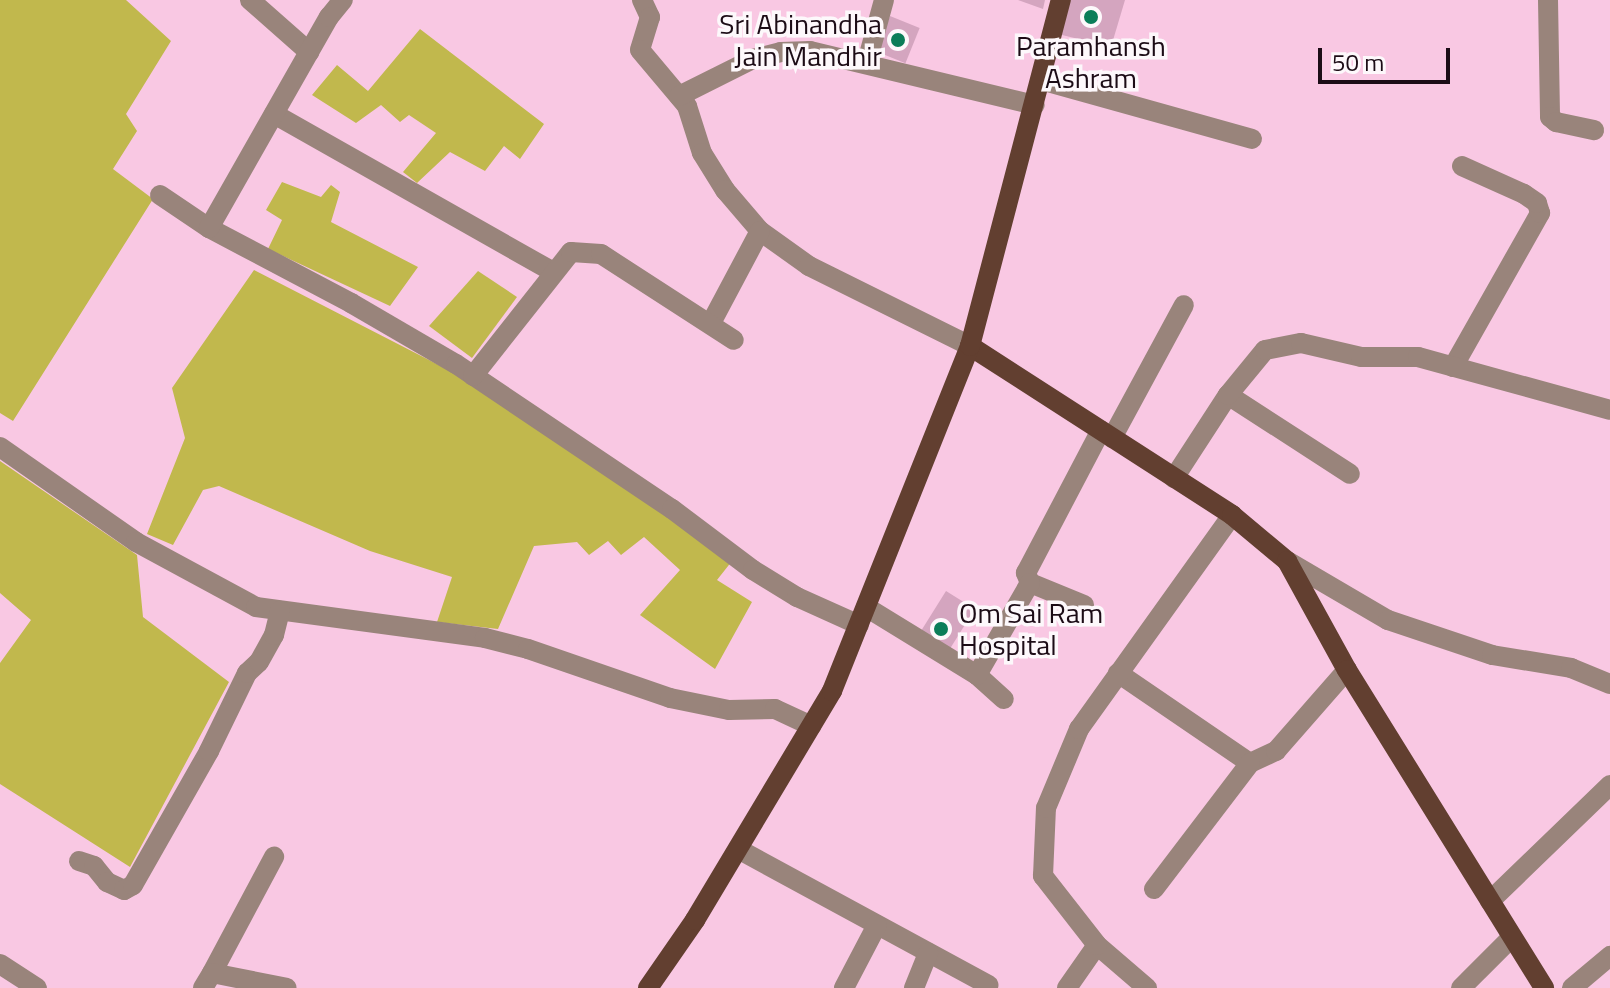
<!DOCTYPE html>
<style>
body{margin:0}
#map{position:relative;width:1610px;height:988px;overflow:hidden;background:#f9c8e3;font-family:"Titillium Web",sans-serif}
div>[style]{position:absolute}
.green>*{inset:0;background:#c1b84d}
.building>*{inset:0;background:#d4a5bf;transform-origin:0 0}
.minor>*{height:20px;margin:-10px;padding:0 10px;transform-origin:10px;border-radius:10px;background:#99847b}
.major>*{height:20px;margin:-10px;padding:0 10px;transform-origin:10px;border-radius:10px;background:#623f30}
.dots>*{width:22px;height:22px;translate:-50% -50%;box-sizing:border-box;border:4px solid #fdf8fb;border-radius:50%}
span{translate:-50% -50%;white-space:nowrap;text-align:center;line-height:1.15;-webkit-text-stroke:7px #fdf8fb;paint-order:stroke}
.poi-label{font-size:28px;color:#1c0c16}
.right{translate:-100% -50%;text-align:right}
.left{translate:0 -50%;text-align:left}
.scale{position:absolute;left:1318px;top:48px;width:132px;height:36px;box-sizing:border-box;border:4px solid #1c0c16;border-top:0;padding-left:10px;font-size:24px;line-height:28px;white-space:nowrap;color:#1c0c16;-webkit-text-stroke:6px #fdf8fb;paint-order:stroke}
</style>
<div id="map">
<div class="green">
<div style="clip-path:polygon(0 0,126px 0,171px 41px,126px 114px,137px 131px,113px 169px,153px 199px,13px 421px,0 413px)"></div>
<div style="clip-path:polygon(420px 29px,544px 124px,520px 159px,504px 146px,485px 171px,450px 152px,417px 183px,403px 172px,436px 133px,409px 115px,400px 122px,381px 105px,356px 123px,312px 95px,337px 65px,368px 91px)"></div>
<div style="clip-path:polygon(282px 182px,321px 197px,331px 185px,340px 192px,331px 222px,418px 267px,390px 306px,268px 249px,282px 220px,266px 210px)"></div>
<div style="clip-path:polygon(254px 270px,466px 379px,732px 561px,717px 580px,752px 602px,715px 669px,640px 615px,680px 570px,644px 537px,621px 555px,608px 541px,589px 555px,577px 542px,534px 546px,498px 629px,437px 622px,452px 577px,370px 551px,219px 486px,203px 490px,173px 545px,147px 534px,185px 438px,172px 388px)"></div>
<div style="clip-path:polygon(478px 271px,517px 297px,472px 358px,429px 326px)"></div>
<div style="clip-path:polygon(0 461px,137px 555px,143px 617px,229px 682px,130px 867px,0 784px,0 663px,31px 620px,0 593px)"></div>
</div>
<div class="building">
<div style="clip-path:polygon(1018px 0,1045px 0,1043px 9px)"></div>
<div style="clip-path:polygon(1068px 0,1125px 0,1111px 47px,1058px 34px)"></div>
<div style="left:890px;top:16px;width:32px;height:38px;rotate:22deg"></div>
<div style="left:946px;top:591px;width:34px;height:49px;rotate:32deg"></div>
</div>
<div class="minor">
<div style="left:250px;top:0;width:79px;rotate:41.4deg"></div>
<div style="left:642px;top:0;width:19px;rotate:65deg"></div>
<div style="left:650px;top:17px;width:34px;rotate:107deg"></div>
<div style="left:640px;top:50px;width:73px;rotate:50deg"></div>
<div style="left:687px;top:106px;width:49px;rotate:72.3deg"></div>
<div style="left:702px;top:153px;width:44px;rotate:58.1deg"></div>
<div style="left:725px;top:190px;width:54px;rotate:49.5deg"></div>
<div style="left:760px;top:231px;width:60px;rotate:35.5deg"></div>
<div style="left:809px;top:266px;width:180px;rotate:26.4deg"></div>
<div style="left:1548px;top:0;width:117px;rotate:89deg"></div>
<div style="left:1550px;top:117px;width:8px;rotate:40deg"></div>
<div style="left:1556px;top:122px;width:39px;rotate:12deg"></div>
<div style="left:867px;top:62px;width:64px;rotate:-74.7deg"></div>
<div style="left:1041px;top:80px;width:219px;rotate:15.6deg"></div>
<div style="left:679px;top:96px;width:83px;rotate:-26.6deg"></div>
<div style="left:753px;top:59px;width:29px;rotate:-14deg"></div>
<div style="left:781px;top:52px;width:29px;rotate:-2deg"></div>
<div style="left:810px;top:51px;width:231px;rotate:13.5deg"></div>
<div style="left:274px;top:114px;width:321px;rotate:29.5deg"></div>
<div style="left:160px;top:195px;width:59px;rotate:34deg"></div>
<div style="left:209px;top:228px;width:161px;rotate:27.8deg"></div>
<div style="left:351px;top:303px;width:121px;rotate:30.2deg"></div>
<div style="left:456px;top:364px;width:260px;rotate:33.9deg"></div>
<div style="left:672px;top:509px;width:101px;rotate:37deg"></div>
<div style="left:753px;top:570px;width:52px;rotate:31.5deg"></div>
<div style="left:797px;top:597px;width:68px;rotate:24.3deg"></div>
<div style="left:209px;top:228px;width:243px;rotate:-60.4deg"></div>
<div style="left:329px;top:17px;width:22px;rotate:-51deg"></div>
<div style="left:711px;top:323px;width:104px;rotate:-62deg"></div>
<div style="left:1453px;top:367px;width:177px;rotate:-60.5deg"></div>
<div style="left:1540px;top:213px;width:10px;rotate:-107deg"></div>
<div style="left:1537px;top:203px;width:16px;rotate:-145deg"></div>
<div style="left:1524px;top:194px;width:68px;rotate:-155.7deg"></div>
<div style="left:473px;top:376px;width:158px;rotate:-51.7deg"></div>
<div style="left:571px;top:252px;width:30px;rotate:4deg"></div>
<div style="left:601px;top:254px;width:158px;rotate:32.9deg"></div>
<div style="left:1228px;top:395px;width:145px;rotate:32.9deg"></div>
<div style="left:1112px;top:438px;width:151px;rotate:-61.6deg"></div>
<div style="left:0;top:447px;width:166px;rotate:34.9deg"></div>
<div style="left:136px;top:542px;width:136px;rotate:28.4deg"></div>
<div style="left:256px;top:607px;width:231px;rotate:7.7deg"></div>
<div style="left:485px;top:638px;width:44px;rotate:14.3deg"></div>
<div style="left:528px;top:649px;width:150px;rotate:19deg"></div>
<div style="left:670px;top:698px;width:60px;rotate:11.5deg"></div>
<div style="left:729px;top:710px;width:46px;rotate:-1.2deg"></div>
<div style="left:775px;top:709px;width:40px;rotate:25deg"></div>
<div style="left:1174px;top:478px;width:99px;rotate:-57deg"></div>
<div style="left:1228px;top:395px;width:58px;rotate:-50.6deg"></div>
<div style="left:1265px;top:350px;width:37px;rotate:-11deg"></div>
<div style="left:1301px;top:343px;width:62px;rotate:13.1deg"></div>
<div style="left:1361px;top:357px;width:57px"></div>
<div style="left:1418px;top:357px;width:199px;rotate:15.4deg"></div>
<div style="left:1287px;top:561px;width:117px;rotate:30.3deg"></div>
<div style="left:1388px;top:620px;width:110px;rotate:18.6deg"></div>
<div style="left:1492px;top:655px;width:80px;rotate:9.3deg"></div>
<div style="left:1571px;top:668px;width:42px;rotate:22.3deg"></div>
<div style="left:1084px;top:605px;width:58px;rotate:-157.8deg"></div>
<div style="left:1030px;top:583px;width:11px;rotate:-112deg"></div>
<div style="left:1026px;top:573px;width:161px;rotate:-62.3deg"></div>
<div style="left:866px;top:607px;width:130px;rotate:31.5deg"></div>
<div style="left:977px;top:675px;width:36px;rotate:42deg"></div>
<div style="left:1118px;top:673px;width:160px;rotate:34.3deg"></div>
<div style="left:1250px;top:763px;width:29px;rotate:-25deg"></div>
<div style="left:1276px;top:751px;width:108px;rotate:-48.8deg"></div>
<div style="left:977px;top:675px;width:106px;rotate:-60.1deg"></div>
<div style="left:738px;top:849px;width:285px;rotate:28.5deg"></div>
<div style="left:79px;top:861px;width:16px;rotate:18deg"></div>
<div style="left:94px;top:866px;width:21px;rotate:51deg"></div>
<div style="left:107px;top:882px;width:19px;rotate:25deg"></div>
<div style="left:124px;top:890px;width:10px;rotate:-29deg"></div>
<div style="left:133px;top:885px;width:154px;rotate:-60.4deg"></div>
<div style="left:209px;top:751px;width:87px;rotate:-64deg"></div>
<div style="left:247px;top:673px;width:16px;rotate:-43deg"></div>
<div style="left:259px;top:662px;width:31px;rotate:-61deg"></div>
<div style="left:274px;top:635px;width:25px;rotate:-76deg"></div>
<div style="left:1154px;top:889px;width:158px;rotate:-52.7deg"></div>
<div style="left:1490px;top:901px;width:167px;rotate:-44deg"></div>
<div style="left:0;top:964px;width:44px;rotate:33deg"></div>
<div style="left:212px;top:973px;width:132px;rotate:-61.9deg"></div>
<div style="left:203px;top:988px;width:17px;rotate:-59deg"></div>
<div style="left:212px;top:973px;width:76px;rotate:11.3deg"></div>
<div style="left:844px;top:988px;width:71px;rotate:-62.4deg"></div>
<div style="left:914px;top:988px;width:38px;rotate:-68deg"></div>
<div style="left:1067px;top:988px;width:52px;rotate:-55.1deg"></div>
<div style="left:1147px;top:988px;width:66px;rotate:-139.3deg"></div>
<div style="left:1097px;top:945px;width:88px;rotate:-128deg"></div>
<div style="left:1043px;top:876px;width:68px;rotate:-87.5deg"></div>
<div style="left:1046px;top:808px;width:86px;rotate:-67.3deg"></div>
<div style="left:1079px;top:729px;width:263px;rotate:-54.4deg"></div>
<div style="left:1461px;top:988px;width:72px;rotate:-45deg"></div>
<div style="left:1572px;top:988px;width:50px;rotate:-40.1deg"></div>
</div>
<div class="major">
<div style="left:970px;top:346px;width:312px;rotate:32.8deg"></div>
<div style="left:1232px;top:515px;width:72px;rotate:39.9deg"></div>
<div style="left:1287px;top:561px;width:124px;rotate:61.2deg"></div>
<div style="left:1347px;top:670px;width:374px;rotate:58.2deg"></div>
<div style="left:648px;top:988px;width:83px;rotate:-55.3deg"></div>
<div style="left:695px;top:920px;width:267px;rotate:-59.1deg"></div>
<div style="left:832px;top:691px;width:372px;rotate:-68.2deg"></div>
<div style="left:970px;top:346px;width:358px;rotate:-75.3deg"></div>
</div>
<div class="dots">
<div style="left:1091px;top:17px;background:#0b7d59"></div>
<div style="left:898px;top:40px;background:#0b7d59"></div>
<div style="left:941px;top:629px;background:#0b7d59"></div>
</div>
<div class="poi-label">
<span class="right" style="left:882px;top:40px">Sri Abinandha<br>Jain Mandhir</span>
<span style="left:1091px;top:62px">Paramhansh<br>Ashram</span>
<span class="left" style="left:959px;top:629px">Om Sai Ram<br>Hospital</span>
</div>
<div class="scale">50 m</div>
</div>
